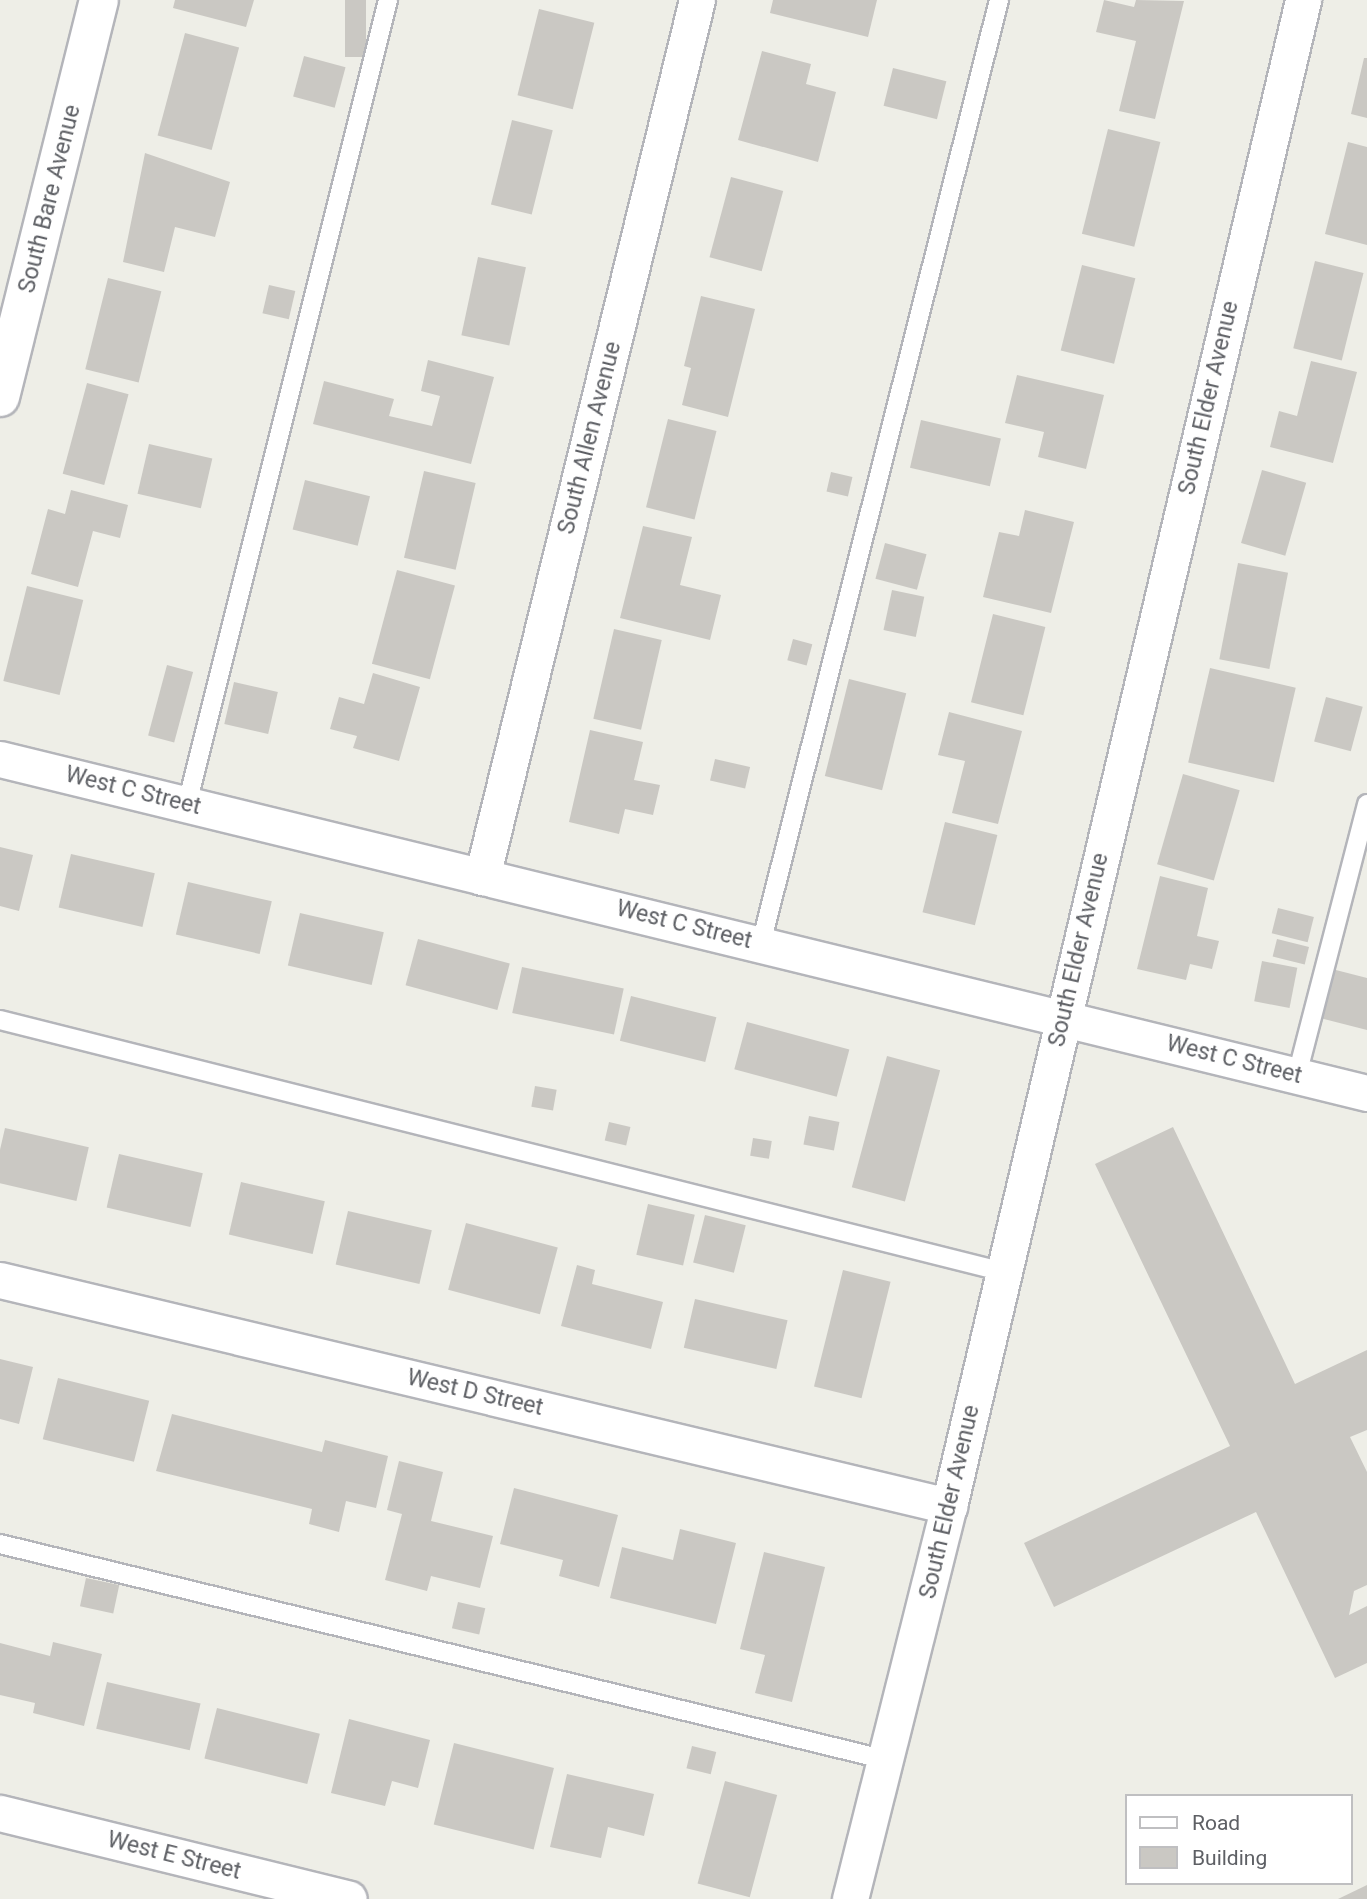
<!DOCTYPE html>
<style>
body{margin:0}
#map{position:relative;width:1367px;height:1899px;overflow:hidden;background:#eeeee7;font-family:Roboto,sans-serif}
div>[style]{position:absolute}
.building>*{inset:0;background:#cac8c3;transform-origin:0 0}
.roads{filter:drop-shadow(2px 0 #b4b5ba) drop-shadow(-2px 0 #b4b5ba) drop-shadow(0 2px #b4b5ba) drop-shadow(0 -2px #b4b5ba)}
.service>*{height:18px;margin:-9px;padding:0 9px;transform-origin:9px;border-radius:9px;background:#fff}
.minor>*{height:35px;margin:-17.5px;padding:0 17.5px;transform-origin:17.5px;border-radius:17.5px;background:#fff}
.tertiary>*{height:38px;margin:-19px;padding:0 19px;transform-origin:19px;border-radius:19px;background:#fff}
span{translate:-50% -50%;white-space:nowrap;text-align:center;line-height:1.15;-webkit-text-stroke:5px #fff;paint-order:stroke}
.street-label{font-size:23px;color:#5e6065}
.legend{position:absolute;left:1125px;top:1794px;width:228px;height:91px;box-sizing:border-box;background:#fff;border:2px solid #bfbfc1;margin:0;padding:9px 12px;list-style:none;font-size:21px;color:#5e6065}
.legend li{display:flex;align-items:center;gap:14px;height:35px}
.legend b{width:35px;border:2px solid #bfbfc1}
</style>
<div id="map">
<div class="building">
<div style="clip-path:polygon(175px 0,254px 0,246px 27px,173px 8px)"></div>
<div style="left:345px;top:0;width:21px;height:57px"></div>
<div style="clip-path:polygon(773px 0,877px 0,868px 37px,770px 13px)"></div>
<div style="clip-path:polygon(1104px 0,1134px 7px,1136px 0,1184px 1px,1155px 119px,1119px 111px,1136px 41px,1096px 32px)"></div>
<div style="left:539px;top:9px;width:57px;height:89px;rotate:14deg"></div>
<div style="left:185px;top:33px;width:56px;height:106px;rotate:15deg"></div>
<div style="clip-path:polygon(762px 51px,811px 64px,806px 84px,836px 92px,818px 162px,738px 140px)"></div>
<div style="left:304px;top:56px;width:43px;height:42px;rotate:15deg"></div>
<div style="clip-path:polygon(1364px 58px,1367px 58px,1367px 118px,1351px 114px)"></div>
<div style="left:893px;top:68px;width:55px;height:39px;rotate:14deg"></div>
<div style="left:512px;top:120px;width:42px;height:87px;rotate:14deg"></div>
<div style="left:1108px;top:129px;width:54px;height:108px;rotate:14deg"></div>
<div style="clip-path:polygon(1348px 142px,1367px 147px,1367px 245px,1325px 234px)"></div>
<div style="clip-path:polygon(145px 153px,230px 182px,215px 237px,175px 227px,164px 272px,123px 262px)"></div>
<div style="left:731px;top:177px;width:54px;height:83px;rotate:15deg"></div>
<div style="left:478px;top:257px;width:49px;height:80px;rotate:12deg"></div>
<div style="left:1315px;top:261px;width:50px;height:90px;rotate:14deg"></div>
<div style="left:1082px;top:265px;width:55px;height:88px;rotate:14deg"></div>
<div style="left:108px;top:278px;width:55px;height:94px;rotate:14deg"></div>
<div style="left:269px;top:285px;width:27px;height:29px;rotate:13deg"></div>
<div style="clip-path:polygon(701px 296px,755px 309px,728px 417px,682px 405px,691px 368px,684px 366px)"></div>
<div style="clip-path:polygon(428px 360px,494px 377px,471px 464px,313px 424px,324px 381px,394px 399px,389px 416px,432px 426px,440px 396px,421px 391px)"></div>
<div style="clip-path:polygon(1311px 361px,1357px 372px,1333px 463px,1270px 447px,1279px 411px,1297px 416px)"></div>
<div style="clip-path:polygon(1017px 375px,1104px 395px,1086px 469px,1038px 457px,1044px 432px,1005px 423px)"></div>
<div style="left:87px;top:383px;width:43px;height:94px;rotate:15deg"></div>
<div style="left:668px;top:419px;width:50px;height:91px;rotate:14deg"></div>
<div style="left:921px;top:420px;width:82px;height:49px;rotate:13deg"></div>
<div style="left:149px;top:444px;width:65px;height:51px;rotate:13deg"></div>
<div style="left:1262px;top:470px;width:46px;height:76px;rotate:16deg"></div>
<div style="left:424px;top:471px;width:53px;height:89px;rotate:13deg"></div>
<div style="left:831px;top:472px;width:22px;height:20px;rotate:13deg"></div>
<div style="left:305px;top:480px;width:67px;height:51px;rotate:14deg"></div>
<div style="clip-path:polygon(71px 490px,128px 505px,120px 538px,93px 531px,78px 587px,31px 574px,48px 509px,65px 514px)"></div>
<div style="clip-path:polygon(1025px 510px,1074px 522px,1051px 613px,983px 597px,999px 532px,1019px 536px)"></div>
<div style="clip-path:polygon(643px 526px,692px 537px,680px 585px,721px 595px,710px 640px,620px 618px)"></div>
<div style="left:885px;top:543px;width:43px;height:37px;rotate:15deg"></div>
<div style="left:1238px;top:563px;width:51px;height:98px;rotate:11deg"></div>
<div style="left:397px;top:570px;width:60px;height:97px;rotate:15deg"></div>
<div style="left:27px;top:586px;width:58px;height:98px;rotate:14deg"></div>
<div style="left:892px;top:590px;width:33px;height:41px;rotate:12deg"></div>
<div style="left:993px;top:614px;width:54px;height:91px;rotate:14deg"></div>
<div style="left:614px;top:629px;width:49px;height:92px;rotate:13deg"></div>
<div style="left:793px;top:639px;width:20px;height:22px;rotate:15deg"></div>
<div style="left:167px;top:665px;width:27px;height:73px;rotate:15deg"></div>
<div style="left:1210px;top:668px;width:88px;height:97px;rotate:13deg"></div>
<div style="clip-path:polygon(373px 673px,420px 687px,399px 761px,353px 748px,357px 736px,330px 729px,339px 697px,364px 704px)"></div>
<div style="left:849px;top:679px;width:59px;height:100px;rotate:14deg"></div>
<div style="left:234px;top:682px;width:45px;height:43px;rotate:13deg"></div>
<div style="left:1326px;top:697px;width:38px;height:46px;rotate:15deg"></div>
<div style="clip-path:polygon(949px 712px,1022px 731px,998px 824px,952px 813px,965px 761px,938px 755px)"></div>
<div style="clip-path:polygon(590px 730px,643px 742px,634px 780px,660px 785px,653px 815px,625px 809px,619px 834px,569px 822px)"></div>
<div style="left:715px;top:759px;width:36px;height:22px;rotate:13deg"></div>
<div style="left:1183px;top:774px;width:59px;height:94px;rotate:16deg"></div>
<div style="left:945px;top:822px;width:54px;height:93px;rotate:14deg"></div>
<div style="clip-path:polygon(0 847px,33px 855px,19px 911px,0 906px)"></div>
<div style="left:71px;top:854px;width:86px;height:55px;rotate:13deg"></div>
<div style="clip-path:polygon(1160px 876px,1208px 888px,1197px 936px,1219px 941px,1212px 969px,1190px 964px,1186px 980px,1137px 969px)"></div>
<div style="left:188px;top:882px;width:86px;height:54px;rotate:13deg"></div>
<div style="left:1278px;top:908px;width:37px;height:26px;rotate:14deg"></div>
<div style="left:300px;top:913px;width:86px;height:54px;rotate:13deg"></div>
<div style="left:418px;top:939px;width:95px;height:48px;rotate:15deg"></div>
<div style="left:1277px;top:939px;width:33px;height:18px;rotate:14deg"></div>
<div style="left:1262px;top:961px;width:36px;height:41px;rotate:11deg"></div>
<div style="left:522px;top:967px;width:104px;height:47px;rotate:12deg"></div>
<div style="clip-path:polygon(1332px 969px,1367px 978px,1367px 1030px,1320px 1018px)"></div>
<div style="left:631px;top:996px;width:88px;height:46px;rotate:14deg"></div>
<div style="left:747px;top:1022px;width:106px;height:49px;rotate:15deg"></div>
<div style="left:887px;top:1056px;width:55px;height:136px;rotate:15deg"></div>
<div style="left:535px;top:1086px;width:22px;height:21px;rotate:10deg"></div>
<div style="left:809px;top:1116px;width:31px;height:29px;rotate:11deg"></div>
<div style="left:609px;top:1122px;width:22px;height:19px;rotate:13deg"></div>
<div style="clip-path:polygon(1173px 1127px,1295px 1384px,1367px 1350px,1367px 1430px,1350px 1437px,1367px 1472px,1367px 1585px,1354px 1591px,1349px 1615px,1367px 1606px,1367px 1663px,1335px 1678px,1256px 1512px,1054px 1607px,1024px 1543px,1230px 1446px,1095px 1164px)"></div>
<div style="left:5px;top:1128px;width:86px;height:55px;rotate:13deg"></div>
<div style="left:753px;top:1138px;width:19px;height:18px;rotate:9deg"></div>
<div style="left:119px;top:1154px;width:86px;height:55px;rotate:13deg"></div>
<div style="left:241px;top:1182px;width:86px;height:54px;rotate:13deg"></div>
<div style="left:648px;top:1204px;width:48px;height:52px;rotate:13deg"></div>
<div style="left:348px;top:1211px;width:86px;height:55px;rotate:13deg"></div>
<div style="left:705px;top:1215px;width:42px;height:49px;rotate:14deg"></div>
<div style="left:466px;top:1223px;width:95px;height:69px;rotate:15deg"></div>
<div style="clip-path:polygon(577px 1265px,595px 1270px,592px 1284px,663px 1302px,651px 1349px,561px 1326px)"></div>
<div style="left:843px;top:1270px;width:49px;height:120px;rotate:14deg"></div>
<div style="left:695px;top:1299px;width:95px;height:50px;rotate:13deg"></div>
<div style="clip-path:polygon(0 1359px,33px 1367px,19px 1424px,0 1419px)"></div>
<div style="left:58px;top:1378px;width:94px;height:63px;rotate:14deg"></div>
<div style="clip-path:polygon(172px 1414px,322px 1452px,325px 1440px,388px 1456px,376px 1508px,346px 1501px,339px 1532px,309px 1524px,312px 1509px,156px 1471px)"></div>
<div style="clip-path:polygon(399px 1461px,443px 1472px,431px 1521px,493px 1536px,480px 1588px,431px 1576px,427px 1591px,385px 1580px,402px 1514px,387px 1510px)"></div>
<div style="clip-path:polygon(514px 1488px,618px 1515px,599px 1587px,559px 1576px,563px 1560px,500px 1544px)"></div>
<div style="clip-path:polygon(680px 1529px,736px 1543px,716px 1624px,610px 1598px,622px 1547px,673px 1560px)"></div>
<div style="clip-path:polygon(764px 1552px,825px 1567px,792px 1702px,755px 1693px,765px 1655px,740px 1649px)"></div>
<div style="left:86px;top:1578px;width:34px;height:29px;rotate:12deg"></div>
<div style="left:458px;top:1602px;width:28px;height:27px;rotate:13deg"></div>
<div style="clip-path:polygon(53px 1642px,102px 1654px,84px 1726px,33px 1713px,35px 1703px,0 1695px,0 1643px,50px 1656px)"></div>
<div style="left:107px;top:1682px;width:96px;height:48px;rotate:13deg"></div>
<div style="left:217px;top:1708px;width:106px;height:52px;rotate:14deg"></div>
<div style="clip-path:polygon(349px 1719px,430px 1740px,418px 1788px,392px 1781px,385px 1806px,331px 1793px)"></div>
<div style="left:454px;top:1743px;width:103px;height:84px;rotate:14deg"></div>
<div style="left:692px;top:1746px;width:25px;height:23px;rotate:14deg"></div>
<div style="clip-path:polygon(567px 1774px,654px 1794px,644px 1836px,608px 1827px,601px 1858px,550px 1847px)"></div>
<div style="left:725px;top:1781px;width:54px;height:106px;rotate:15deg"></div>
<div style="clip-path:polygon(1367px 1885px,1367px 1899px,1338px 1899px)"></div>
</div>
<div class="roads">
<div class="service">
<div style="left:187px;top:804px;width:829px;rotate:-75.96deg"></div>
<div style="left:761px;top:944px;width:974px;rotate:-75.85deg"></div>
<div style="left:0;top:1020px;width:1035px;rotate:14.09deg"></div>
<div style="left:1297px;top:1075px;width:280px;rotate:-75.5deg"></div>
<div style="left:0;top:1544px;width:913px;rotate:13.69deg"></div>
</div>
<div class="minor">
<div style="left:0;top:759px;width:1407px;rotate:13.73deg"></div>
<div style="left:482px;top:877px;width:903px;rotate:-76.23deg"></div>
<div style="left:0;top:1280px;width:976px;rotate:13.4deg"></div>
<div style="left:0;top:1813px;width:359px;rotate:13.8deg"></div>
<div style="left:850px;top:1899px;width:405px;rotate:-75.9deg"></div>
<div style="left:949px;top:1506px;width:1547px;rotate:-76.77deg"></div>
</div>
<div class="tertiary">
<div style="left:0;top:397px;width:409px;rotate:-76deg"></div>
</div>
</div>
<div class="street-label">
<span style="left:50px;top:199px;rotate:-76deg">South Bare Avenue</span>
<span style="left:1209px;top:398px;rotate:-77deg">South Elder Avenue</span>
<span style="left:590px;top:438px;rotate:-76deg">South Allen Avenue</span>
<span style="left:133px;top:791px;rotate:14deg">West C Street</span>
<span style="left:684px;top:925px;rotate:14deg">West C Street</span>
<span style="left:1079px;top:950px;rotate:-77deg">South Elder Avenue</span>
<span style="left:1234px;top:1060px;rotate:14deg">West C Street</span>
<span style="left:475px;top:1393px;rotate:13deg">West D Street</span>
<span style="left:950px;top:1502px;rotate:-77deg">South Elder Avenue</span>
<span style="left:174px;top:1856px;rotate:14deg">West E Street</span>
</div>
<ul class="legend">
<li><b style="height:9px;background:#fff"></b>Road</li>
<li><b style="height:19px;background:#cac8c3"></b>Building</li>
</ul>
</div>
